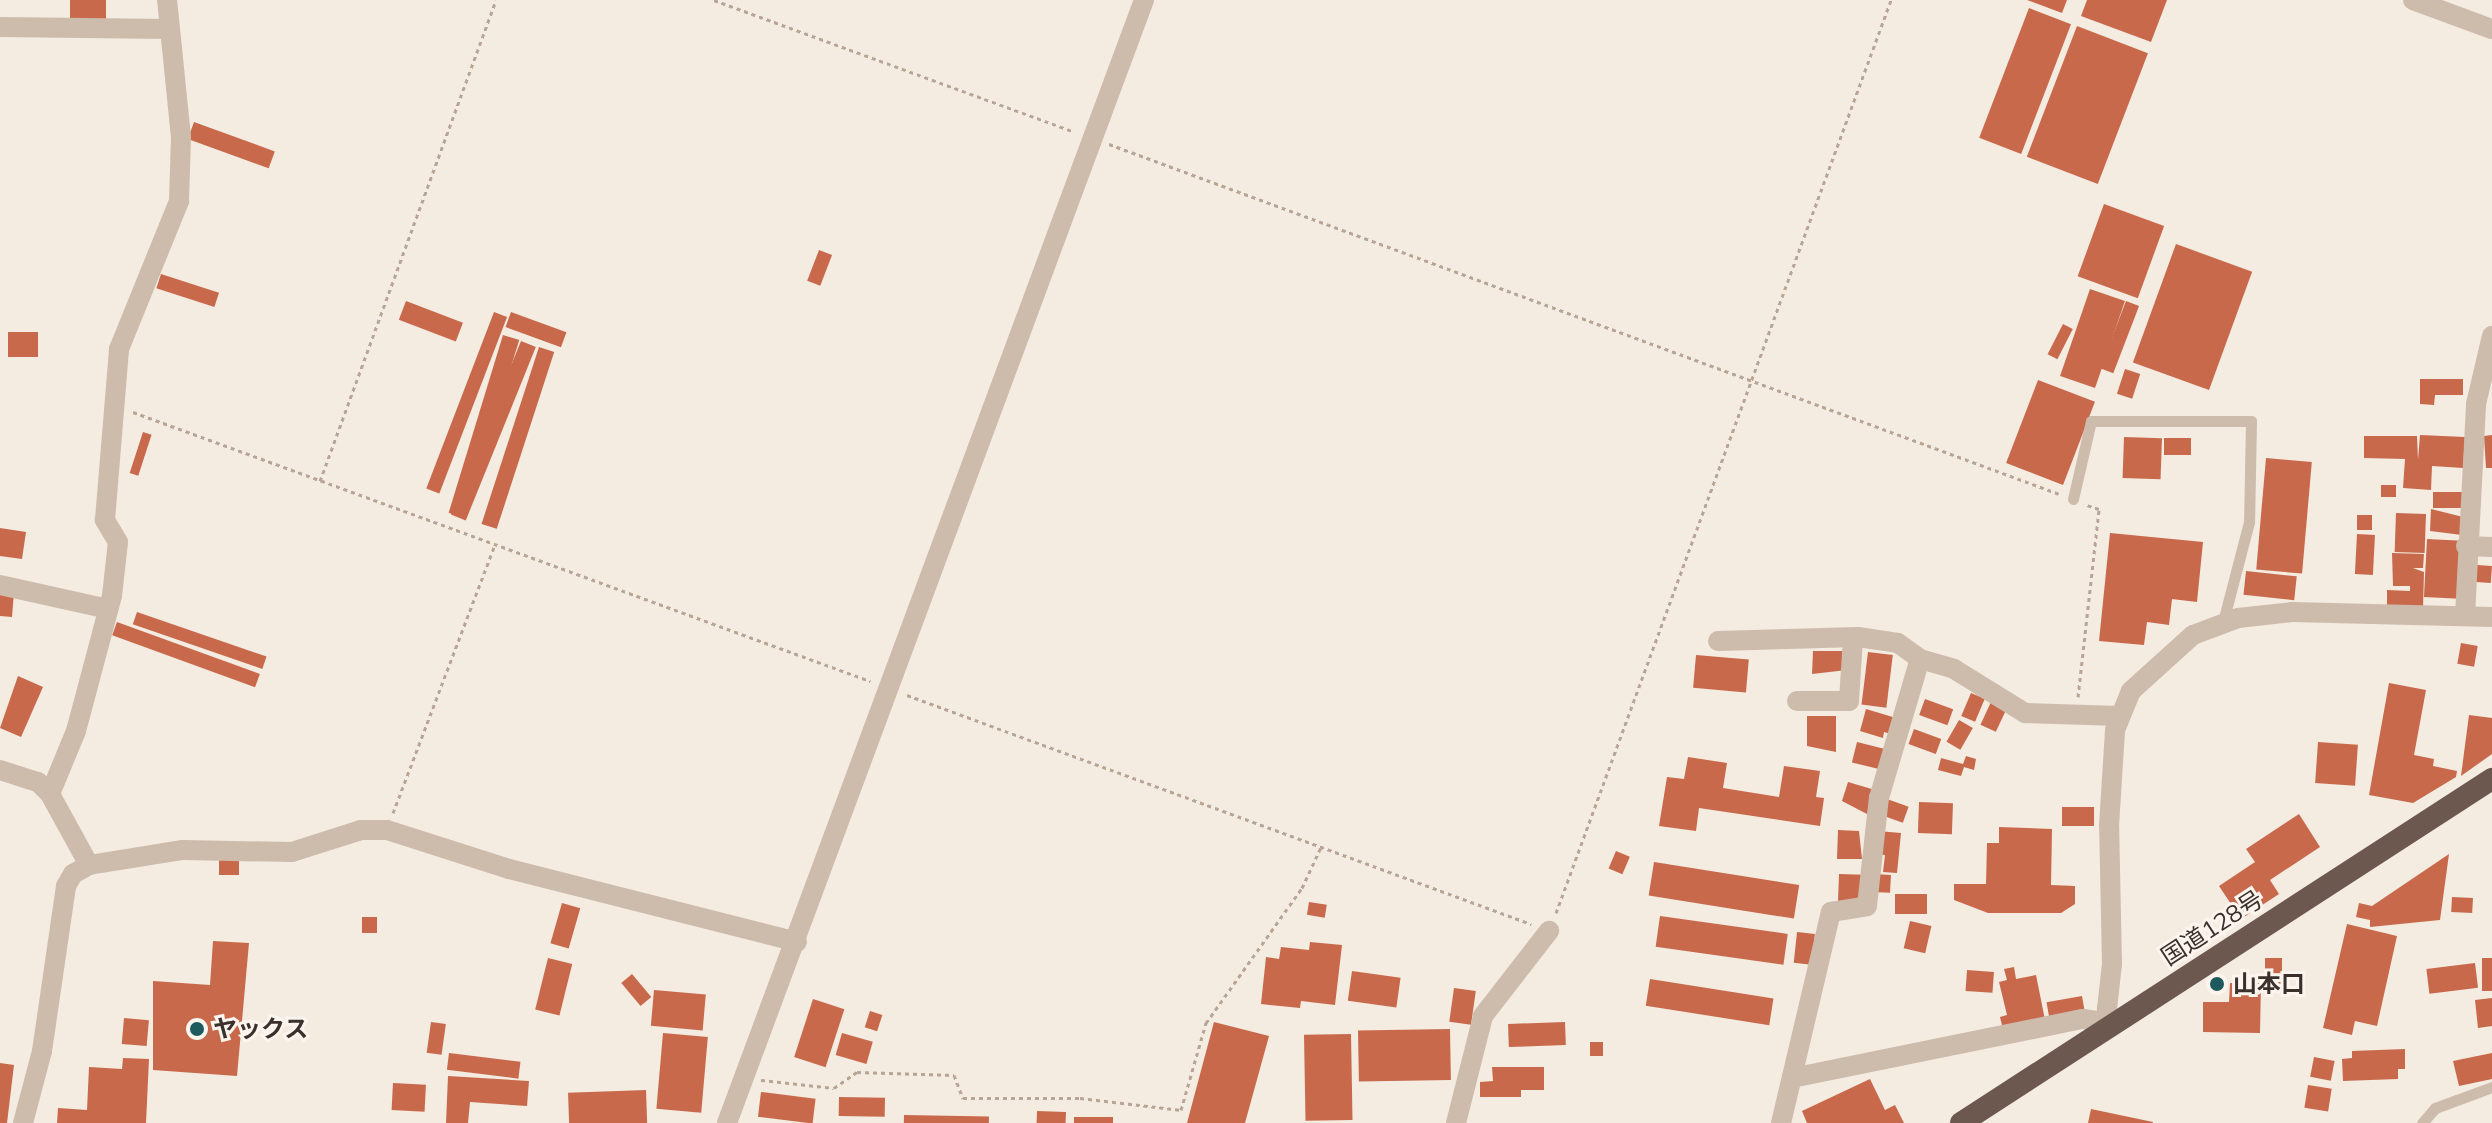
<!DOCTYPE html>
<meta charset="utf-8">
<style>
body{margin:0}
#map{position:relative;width:2492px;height:1123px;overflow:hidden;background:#f4ebe1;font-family:Mulish,"Noto Sans JP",sans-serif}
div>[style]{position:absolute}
.building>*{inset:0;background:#c8694b;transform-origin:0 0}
.path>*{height:3px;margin-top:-1.5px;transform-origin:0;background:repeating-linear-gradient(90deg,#b9a596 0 4px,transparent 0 8px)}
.service>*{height:11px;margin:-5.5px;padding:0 5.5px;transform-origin:5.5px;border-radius:5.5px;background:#cdbbac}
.minor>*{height:20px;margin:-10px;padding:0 10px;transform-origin:10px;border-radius:10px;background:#cdbbac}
.tertiary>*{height:20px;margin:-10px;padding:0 10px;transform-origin:10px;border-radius:10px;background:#cdbbac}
.trunk>*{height:22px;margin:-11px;padding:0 11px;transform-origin:11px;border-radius:11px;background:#6c584f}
.dots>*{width:22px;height:22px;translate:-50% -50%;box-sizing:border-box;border:4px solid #fbf5ee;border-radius:50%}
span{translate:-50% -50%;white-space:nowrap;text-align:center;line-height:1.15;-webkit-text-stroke:6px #fbf5ee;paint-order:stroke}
.street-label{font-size:24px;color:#3b302b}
.poi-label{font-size:24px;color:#3b302b;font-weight:700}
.left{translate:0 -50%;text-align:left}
</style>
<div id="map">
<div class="building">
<div style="left:70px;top:0;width:36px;height:21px"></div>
<div style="clip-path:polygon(2027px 0,2067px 0,2062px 13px)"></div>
<div style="clip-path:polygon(2087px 0,2167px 0,2151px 42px,2081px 16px)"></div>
<div style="left:2029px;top:8px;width:45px;height:139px;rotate:21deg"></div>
<div style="left:2077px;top:26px;width:76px;height:140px;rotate:21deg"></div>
<div style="left:194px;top:122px;width:86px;height:18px;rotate:20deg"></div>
<div style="left:2104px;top:204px;width:64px;height:77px;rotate:20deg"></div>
<div style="left:2176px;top:244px;width:81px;height:126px;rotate:20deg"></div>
<div style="left:819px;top:250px;width:14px;height:33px;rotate:21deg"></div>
<div style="left:161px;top:274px;width:61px;height:15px;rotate:18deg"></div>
<div style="left:2090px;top:289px;width:37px;height:92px;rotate:19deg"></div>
<div style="left:406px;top:301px;width:61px;height:20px;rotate:21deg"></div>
<div style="left:2126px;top:301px;width:14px;height:72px;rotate:21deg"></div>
<div style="left:494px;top:312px;width:14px;height:189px;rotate:21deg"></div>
<div style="left:511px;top:312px;width:59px;height:16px;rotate:20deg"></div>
<div style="left:2063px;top:324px;width:11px;height:34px;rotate:27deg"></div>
<div style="left:8px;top:332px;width:30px;height:25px"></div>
<div style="left:503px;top:335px;width:17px;height:186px;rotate:17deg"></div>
<div style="left:521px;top:341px;width:16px;height:187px;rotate:22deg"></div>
<div style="left:539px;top:347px;width:16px;height:186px;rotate:18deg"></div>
<div style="left:2125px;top:369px;width:16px;height:26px;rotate:18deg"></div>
<div style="clip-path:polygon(2420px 379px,2463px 379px,2463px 395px,2435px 395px,2434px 405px,2420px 404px)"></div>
<div style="left:2038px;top:380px;width:61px;height:89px;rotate:21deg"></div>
<div style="left:143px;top:432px;width:9px;height:43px;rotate:18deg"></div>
<div style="clip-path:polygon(2420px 435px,2465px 437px,2463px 468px,2432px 466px,2431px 490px,2403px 488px,2405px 459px,2364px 458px,2364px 436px,2417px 436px,2418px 460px)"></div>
<div style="clip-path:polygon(2492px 435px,2492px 468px,2486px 468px,2484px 436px)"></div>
<div style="left:2124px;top:437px;width:38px;height:41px;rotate:2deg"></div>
<div style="left:2164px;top:438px;width:27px;height:17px"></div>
<div style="left:2266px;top:458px;width:46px;height:112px;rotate:5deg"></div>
<div style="left:2381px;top:485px;width:15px;height:12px"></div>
<div style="left:2433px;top:492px;width:31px;height:16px"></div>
<div style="clip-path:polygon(2431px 509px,2463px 517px,2462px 535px,2430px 531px)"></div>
<div style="left:2396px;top:513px;width:30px;height:39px;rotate:2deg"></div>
<div style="left:2357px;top:515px;width:15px;height:15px"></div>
<div style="clip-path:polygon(0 528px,26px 532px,22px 559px,0 556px)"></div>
<div style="clip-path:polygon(2110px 533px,2203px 542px,2197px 602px,2172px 599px,2169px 625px,2147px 622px,2144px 645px,2099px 641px)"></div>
<div style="left:2357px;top:534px;width:18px;height:40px;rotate:3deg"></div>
<div style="left:2427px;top:539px;width:35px;height:58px;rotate:3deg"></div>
<div style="clip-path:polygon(2392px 553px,2424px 554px,2423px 568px,2413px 568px,2424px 572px,2423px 608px,2387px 608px,2387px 590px,2410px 591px,2410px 586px,2393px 586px)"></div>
<div style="left:2477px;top:565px;width:15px;height:17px;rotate:4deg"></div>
<div style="left:2246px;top:571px;width:51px;height:24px;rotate:6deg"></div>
<div style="clip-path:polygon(0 591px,14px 592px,12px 617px,0 616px)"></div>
<div style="left:137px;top:612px;width:137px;height:13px;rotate:19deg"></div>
<div style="left:117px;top:622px;width:152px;height:14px;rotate:20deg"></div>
<div style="left:2461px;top:643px;width:17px;height:21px;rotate:10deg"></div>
<div style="clip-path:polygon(1813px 651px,1847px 651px,1847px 670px,1812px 674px)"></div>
<div style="left:1868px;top:652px;width:25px;height:53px;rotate:7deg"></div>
<div style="left:1696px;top:655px;width:53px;height:33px;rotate:5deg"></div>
<div style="clip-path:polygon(18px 676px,43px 687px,21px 737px,0 728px)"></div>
<div style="clip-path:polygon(2389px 683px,2426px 690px,2414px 755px,2434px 759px,2433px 766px,2457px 771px,2456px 777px,2413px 803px,2369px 795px)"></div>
<div style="left:1971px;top:693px;width:15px;height:25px;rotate:23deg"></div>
<div style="left:1925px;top:699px;width:30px;height:17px;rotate:20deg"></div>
<div style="left:1991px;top:702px;width:17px;height:25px;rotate:25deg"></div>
<div style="clip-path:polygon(1866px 709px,1896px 718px,1891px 734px,1884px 732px,1883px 738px,1860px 731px)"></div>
<div style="clip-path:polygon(2469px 715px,2492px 718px,2492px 754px,2461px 776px)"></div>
<div style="clip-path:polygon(1807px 716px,1836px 716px,1836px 752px,1807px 746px)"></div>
<div style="left:1959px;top:720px;width:16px;height:25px;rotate:30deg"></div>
<div style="left:1914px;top:729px;width:29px;height:16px;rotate:20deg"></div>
<div style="left:1857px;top:742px;width:32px;height:21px;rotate:14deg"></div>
<div style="left:2318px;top:742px;width:40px;height:41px;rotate:4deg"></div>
<div style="clip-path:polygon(1966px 756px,1976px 759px,1974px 770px,1964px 767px,1961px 776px,1938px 770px,1941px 758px,1963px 764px)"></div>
<div style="clip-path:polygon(1688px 757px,1727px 763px,1723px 788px,1779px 797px,1784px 766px,1820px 771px,1816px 797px,1824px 798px,1820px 826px,1699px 808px,1696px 831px,1659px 826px,1667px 777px,1684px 779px)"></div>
<div style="clip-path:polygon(1848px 782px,1875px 790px,1867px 814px,1842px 801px)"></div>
<div style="left:1887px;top:799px;width:23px;height:17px;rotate:20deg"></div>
<div style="left:1919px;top:802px;width:34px;height:31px;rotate:2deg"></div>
<div style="left:2062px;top:807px;width:32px;height:19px"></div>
<div style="clip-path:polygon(2299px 814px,2320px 847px,2270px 880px,2279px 894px,2241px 919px,2219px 886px,2255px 862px,2246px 849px)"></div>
<div style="clip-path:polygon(1999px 827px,2052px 829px,2051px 885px,2075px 886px,2075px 904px,2061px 913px,1988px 913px,1954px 900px,1954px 884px,1986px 884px,1987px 843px,1999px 843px)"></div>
<div style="clip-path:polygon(1838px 830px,1859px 831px,1862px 859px,1837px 859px)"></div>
<div style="clip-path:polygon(1878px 831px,1901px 833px,1897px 873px,1883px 872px,1885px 855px,1876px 854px)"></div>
<div style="left:1616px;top:851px;width:15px;height:19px;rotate:23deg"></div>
<div style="clip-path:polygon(2449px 854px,2440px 920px,2370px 927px,2370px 920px,2356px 917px,2359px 903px,2372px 906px)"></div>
<div style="left:239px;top:860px;width:15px;height:20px;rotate:90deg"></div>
<div style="left:1654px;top:862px;width:147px;height:34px;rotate:9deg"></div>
<div style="left:1839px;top:874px;width:24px;height:28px;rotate:2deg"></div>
<div style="left:1874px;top:874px;width:17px;height:18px;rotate:3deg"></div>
<div style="left:1927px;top:894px;width:20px;height:32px;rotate:90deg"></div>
<div style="left:2452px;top:897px;width:21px;height:15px;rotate:3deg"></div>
<div style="left:1309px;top:902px;width:18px;height:13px;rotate:9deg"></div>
<div style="left:562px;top:903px;width:19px;height:42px;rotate:16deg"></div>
<div style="left:1660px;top:916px;width:129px;height:31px;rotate:8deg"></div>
<div style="left:362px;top:917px;width:15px;height:16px"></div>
<div style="left:1910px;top:921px;width:22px;height:28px;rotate:13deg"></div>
<div style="clip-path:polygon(2347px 924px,2397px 936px,2377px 1026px,2355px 1021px,2352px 1035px,2323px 1028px)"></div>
<div style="left:1797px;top:932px;width:18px;height:31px;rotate:6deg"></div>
<div style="clip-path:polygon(213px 941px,249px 943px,237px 1076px,153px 1070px,153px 981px,210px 985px)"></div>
<div style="clip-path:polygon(1310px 942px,1342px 945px,1335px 1005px,1301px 1001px,1300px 1008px,1261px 1004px,1266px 957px,1279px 959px,1281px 947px,1309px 950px)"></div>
<div style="left:548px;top:958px;width:25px;height:53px;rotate:14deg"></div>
<div style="left:2265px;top:958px;width:17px;height:26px"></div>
<div style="left:2482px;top:958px;width:10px;height:33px"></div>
<div style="left:2475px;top:963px;width:25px;height:49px;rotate:83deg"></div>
<div style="clip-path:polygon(2014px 967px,2016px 979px,2036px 975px,2045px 1020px,2003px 1029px,2000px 1017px,2007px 1015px,1999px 982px,2007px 980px,2004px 969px)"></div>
<div style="left:1967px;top:970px;width:27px;height:21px;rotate:4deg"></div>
<div style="left:1352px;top:971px;width:49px;height:30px;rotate:8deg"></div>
<div style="left:632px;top:974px;width:30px;height:14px;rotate:50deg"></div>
<div style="left:1650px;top:979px;width:125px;height:27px;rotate:9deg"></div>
<div style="clip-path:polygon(2230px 983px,2261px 983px,2260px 1033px,2203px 1032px,2203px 1002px,2229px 1002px)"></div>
<div style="left:1454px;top:988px;width:22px;height:34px;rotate:8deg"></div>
<div style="left:654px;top:990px;width:52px;height:36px;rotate:5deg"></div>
<div style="left:2082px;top:996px;width:17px;height:36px;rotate:80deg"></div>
<div style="clip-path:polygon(2492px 998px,2492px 1026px,2478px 1028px,2475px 1000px)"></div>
<div style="left:813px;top:999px;width:33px;height:61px;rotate:18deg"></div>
<div style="left:870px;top:1011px;width:13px;height:17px;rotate:18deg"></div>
<div style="left:124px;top:1018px;width:25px;height:26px;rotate:5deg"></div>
<div style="left:431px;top:1022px;width:15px;height:31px;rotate:8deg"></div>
<div style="clip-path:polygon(1214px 1022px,1269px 1036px,1245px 1123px,1187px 1123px)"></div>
<div style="left:1565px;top:1022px;width:23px;height:57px;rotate:88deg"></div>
<div style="left:1450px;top:1029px;width:51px;height:92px;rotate:89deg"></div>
<div style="left:663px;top:1033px;width:45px;height:76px;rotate:5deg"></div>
<div style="left:842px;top:1033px;width:32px;height:23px;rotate:16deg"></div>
<div style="left:1351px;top:1034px;width:86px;height:47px;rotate:89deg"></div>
<div style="left:1590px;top:1042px;width:13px;height:14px"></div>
<div style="clip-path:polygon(2405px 1049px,2405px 1069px,2398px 1069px,2398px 1079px,2343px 1081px,2342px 1059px,2352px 1058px,2352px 1051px)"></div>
<div style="left:449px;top:1053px;width:72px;height:17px;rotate:7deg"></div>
<div style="clip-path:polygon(2492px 1053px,2492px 1079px,2459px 1086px,2453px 1061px)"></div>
<div style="left:2314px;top:1057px;width:21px;height:20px;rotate:11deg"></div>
<div style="clip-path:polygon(123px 1058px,149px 1059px,146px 1123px,57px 1123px,58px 1108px,87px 1110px,89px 1067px,122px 1069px)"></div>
<div style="clip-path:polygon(0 1063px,14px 1065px,7px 1123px,0 1123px)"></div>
<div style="clip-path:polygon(1492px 1067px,1544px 1067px,1544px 1090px,1521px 1090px,1521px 1097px,1480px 1097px,1480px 1082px,1493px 1081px)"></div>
<div style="clip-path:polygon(448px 1076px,529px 1081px,527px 1106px,470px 1102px,468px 1123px,446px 1123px)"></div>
<div style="clip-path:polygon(1870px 1079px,1885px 1110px,1895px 1105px,1904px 1123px,1807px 1123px,1802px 1111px)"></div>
<div style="left:393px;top:1083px;width:33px;height:27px;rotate:3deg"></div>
<div style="left:2308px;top:1085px;width:24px;height:23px;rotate:9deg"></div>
<div style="left:646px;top:1090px;width:33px;height:78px;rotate:88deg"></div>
<div style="left:761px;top:1092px;width:55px;height:25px;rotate:7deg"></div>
<div style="left:839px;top:1097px;width:46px;height:19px;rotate:1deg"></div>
<div style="clip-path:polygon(2091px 1109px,2153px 1122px,2153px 1123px,2088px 1123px)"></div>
<div style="left:1037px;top:1111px;width:29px;height:12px;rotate:2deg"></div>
<div style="left:904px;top:1115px;width:85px;height:8px;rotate:1deg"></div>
<div style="left:1074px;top:1117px;width:39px;height:6px"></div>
</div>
<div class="path">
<div style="left:714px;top:0;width:384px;rotate:20.1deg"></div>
<div style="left:1109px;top:144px;width:1012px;rotate:20.22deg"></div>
<div style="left:133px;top:412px;width:785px;rotate:20.05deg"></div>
<div style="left:320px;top:481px;width:512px;rotate:-69.9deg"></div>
<div style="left:907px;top:695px;width:665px;rotate:20.15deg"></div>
<div style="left:2078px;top:697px;width:189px;rotate:-83.6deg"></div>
<div style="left:2099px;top:509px;width:16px;rotate:-162deg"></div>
<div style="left:393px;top:813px;width:288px;rotate:-69.2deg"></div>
<div style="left:1556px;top:913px;width:973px;rotate:-69.85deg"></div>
<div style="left:761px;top:1080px;width:73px;rotate:6.3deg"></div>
<div style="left:834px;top:1088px;width:28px;rotate:-35deg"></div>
<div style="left:857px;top:1072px;width:97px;rotate:1.8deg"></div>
<div style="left:954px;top:1075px;width:25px;rotate:69deg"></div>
<div style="left:963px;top:1098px;width:117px"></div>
<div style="left:1080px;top:1098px;width:102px;rotate:6.8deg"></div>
<div style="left:1181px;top:1110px;width:91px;rotate:-74deg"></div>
<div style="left:1206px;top:1023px;width:166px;rotate:-54.6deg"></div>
<div style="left:1302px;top:888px;width:45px;rotate:-65.1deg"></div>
</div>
<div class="service">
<div style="left:2073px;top:499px;width:80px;rotate:-77deg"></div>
<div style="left:2091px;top:421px;width:160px"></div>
<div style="left:2251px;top:421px;width:101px;rotate:91.1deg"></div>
<div style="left:2249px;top:522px;width:103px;rotate:104.6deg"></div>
<div style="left:2422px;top:1123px;width:20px;rotate:-49deg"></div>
<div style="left:2435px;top:1108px;width:61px;rotate:-20.2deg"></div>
</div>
<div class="minor">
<div style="left:2413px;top:0;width:84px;rotate:20.2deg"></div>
<div style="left:0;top:27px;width:168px;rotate:0.7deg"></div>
<div style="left:2466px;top:546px;width:26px;rotate:2deg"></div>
<div style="left:0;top:585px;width:111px;rotate:12.5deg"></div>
<div style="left:2465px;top:616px;width:212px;rotate:-87deg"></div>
<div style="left:2476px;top:404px;width:70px;rotate:-76.8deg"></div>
<div style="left:1718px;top:641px;width:140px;rotate:-1.6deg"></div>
<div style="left:1858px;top:637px;width:40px;rotate:8.5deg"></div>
<div style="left:1898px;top:643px;width:27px;rotate:36deg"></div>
<div style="left:1797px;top:701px;width:52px"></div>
<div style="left:1849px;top:701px;width:63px;rotate:-86.4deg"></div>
<div style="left:0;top:770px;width:40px;rotate:18deg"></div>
<div style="left:38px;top:782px;width:17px;rotate:45deg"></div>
<div style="left:89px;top:865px;width:81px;rotate:-118.8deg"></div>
<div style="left:50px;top:794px;width:68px;rotate:-67.6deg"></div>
<div style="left:76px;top:731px;width:140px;rotate:-75.1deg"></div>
<div style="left:112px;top:596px;width:54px;rotate:-83.7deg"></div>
<div style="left:118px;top:542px;width:26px;rotate:-121deg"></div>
<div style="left:105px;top:520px;width:172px;rotate:-85.3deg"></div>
<div style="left:119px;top:349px;width:160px;rotate:-67.9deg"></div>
<div style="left:179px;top:201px;width:64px;rotate:-88.2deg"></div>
<div style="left:181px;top:137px;width:138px;rotate:-95.8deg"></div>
<div style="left:1792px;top:1078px;width:297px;rotate:-11.5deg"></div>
<div style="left:2083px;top:1019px;width:28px;rotate:8deg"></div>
<div style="left:2111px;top:1023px;width:15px;rotate:-106deg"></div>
<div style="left:2107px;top:1009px;width:45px;rotate:-83.7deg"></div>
<div style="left:2112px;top:964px;width:138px;rotate:-91.2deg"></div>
<div style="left:2109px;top:826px;width:96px;rotate:-86.4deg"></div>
<div style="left:2115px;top:730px;width:42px;rotate:-67.7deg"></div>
<div style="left:2131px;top:691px;width:84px;rotate:-42.1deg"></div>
<div style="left:2193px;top:635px;width:48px;rotate:-20.7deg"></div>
<div style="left:2238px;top:618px;width:54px;rotate:-6.3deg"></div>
<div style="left:2292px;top:612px;width:200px;rotate:1.4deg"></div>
<div style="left:23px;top:1123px;width:74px;rotate:-75.2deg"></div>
<div style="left:42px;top:1051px;width:167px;rotate:-81.7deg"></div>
<div style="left:66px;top:886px;width:14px;rotate:-60deg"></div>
<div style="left:73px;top:874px;width:18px;rotate:-29deg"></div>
<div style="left:89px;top:865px;width:95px;rotate:-9.1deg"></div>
<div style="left:183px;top:850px;width:109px;rotate:1.1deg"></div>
<div style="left:292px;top:852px;width:72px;rotate:-17.7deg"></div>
<div style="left:361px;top:830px;width:26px"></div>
<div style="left:387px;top:830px;width:128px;rotate:17.7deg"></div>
<div style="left:509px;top:869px;width:297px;rotate:14.2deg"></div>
<div style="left:1456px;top:1123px;width:110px;rotate:-75.8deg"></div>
<div style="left:1483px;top:1016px;width:108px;rotate:-52.2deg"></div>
<div style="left:1781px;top:1123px;width:217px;rotate:-76.7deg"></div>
<div style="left:1831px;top:912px;width:36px;rotate:-9deg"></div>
<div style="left:1867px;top:906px;width:109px;rotate:-83.7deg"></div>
<div style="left:1879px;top:798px;width:145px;rotate:-73.6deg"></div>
<div style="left:1920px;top:659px;width:35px;rotate:16deg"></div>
<div style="left:1954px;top:669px;width:84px;rotate:31.8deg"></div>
<div style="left:2025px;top:713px;width:94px;rotate:1.8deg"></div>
</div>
<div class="tertiary">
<div style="left:727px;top:1123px;width:1198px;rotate:-69.63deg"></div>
</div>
<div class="trunk">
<div style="left:1961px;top:1123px;width:633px;rotate:-32.94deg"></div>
</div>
<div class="dots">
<div style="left:2217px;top:984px;background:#1f5a5e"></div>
<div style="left:197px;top:1029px;background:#1f5a5e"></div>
</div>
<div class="street-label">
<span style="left:2212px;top:928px;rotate:-33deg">国道128号</span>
</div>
<div class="poi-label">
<span class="left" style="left:2233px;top:984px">山本口</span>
<span class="left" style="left:213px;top:1029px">ヤックス</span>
</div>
</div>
